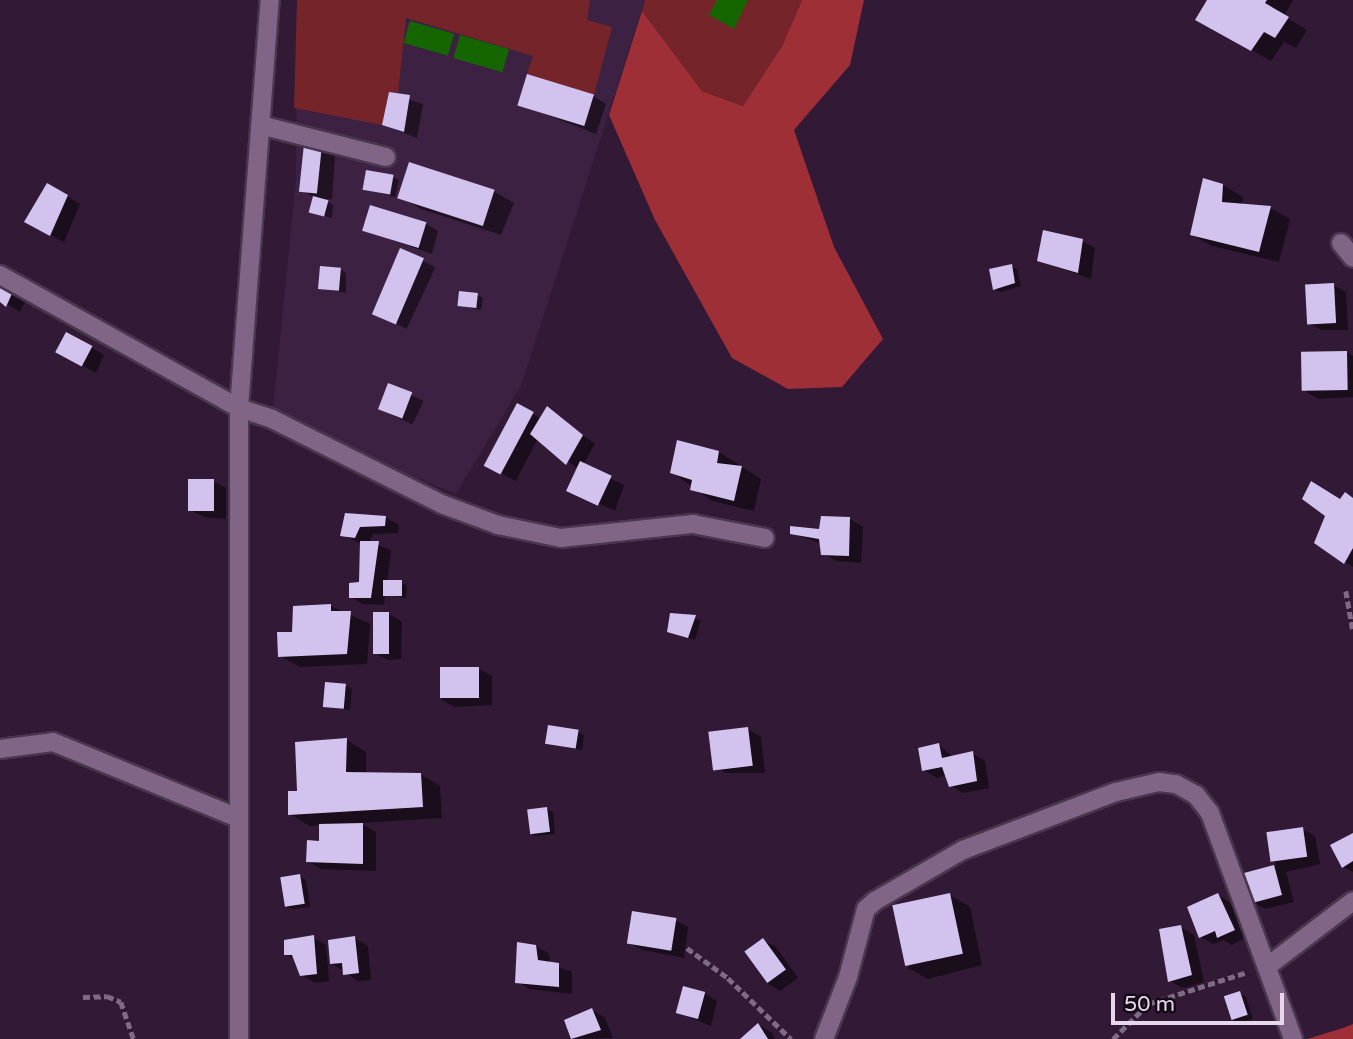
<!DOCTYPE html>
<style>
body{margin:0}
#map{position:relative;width:1353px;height:1039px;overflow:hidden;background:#321936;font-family:"Varela Round",sans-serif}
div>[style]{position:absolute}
.built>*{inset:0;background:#3d2143}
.green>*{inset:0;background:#752529}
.forest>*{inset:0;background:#9e2f37}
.water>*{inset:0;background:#156500;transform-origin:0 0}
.shadow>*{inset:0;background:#0007;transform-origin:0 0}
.building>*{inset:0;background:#d1c3ee;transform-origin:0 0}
.path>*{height:4.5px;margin-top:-2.25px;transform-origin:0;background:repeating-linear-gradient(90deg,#806b84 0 7px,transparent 0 10.5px)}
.roads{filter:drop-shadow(2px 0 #4a364e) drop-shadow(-2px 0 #4a364e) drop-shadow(0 2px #4a364e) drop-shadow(0 -2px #4a364e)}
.minor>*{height:18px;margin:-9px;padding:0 9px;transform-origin:9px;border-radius:9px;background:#816587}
span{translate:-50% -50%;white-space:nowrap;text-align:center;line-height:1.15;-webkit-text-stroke:7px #140916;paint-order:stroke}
.scale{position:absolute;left:1111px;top:993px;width:173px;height:32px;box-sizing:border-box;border:4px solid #e7d7ea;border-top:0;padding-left:9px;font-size:21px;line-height:24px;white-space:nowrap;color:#e7d7ea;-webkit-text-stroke:5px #140916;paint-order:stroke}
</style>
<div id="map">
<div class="built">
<div style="clip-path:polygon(297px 0,645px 0,521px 386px,456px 494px,272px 419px,296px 179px)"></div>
</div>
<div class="green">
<div style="clip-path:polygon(297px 0,590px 0,587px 20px,612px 27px,594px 95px,527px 74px,533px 56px,406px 18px,398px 93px,389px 92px,382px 125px,294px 108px)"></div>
<div style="clip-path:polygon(645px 0,802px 0,782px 46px,743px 106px,702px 91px,642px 11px)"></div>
</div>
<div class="forest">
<div style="clip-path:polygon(802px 0,864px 0,850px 65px,794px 130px,834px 247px,883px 339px,842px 387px,788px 389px,732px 358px,655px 220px,609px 115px,642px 11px,702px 91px,743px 106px,782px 46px)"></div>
<div style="clip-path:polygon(1353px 1024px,1353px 1039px,1307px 1039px,1343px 1028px)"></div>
</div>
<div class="water">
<div style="clip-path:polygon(717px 0,748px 0,734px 29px,709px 15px)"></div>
<div style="left:410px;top:21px;width:46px;height:23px;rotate:16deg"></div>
<div style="left:460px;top:35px;width:51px;height:24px;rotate:16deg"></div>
</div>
<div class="shadow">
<div style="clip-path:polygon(1209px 0,1293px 0,1284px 16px,1307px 30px,1296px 48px,1284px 42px,1271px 61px,1198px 19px)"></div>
<div style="clip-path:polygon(391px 94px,423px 104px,417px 138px,384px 125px)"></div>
<div style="clip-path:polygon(593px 96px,606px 104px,596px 134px,519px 104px)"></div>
<div style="clip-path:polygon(321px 147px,335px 155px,332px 199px,324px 199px,333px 205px,332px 218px,312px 212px,315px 198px,304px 191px)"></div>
<div style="clip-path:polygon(410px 164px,495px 192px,514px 203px,501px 235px,421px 209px,401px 198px)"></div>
<div style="clip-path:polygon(393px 177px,399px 180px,395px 197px,363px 188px)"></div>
<div style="clip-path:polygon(48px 185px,80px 204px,64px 242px,39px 229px)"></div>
<div style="clip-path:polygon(1223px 185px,1243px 197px,1242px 205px,1270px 208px,1290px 219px,1279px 262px,1212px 246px,1192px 235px)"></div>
<div style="clip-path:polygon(425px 223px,438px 231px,432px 254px,366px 231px)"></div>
<div style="clip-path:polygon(1082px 241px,1095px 248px,1091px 279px,1039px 261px)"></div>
<div style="left:401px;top:251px;width:38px;height:68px;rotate:25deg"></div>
<div style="clip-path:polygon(1011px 266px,1017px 269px,1021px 286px,1000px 292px,995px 289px)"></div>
<div style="clip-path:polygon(340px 269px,346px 273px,346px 293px,320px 288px)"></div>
<div style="clip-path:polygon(0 283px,27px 298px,20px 312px,0 300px)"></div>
<div style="clip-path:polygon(1333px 285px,1346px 292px,1348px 330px,1321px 330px,1308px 323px)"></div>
<div style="clip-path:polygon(477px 295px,483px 298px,481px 310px,458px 305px)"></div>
<div style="clip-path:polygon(91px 347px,104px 355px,96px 373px,71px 359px)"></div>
<div style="clip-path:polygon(1347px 352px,1353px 356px,1353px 397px,1319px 399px,1306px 392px)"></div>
<div style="left:389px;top:385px;width:38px;height:26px;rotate:25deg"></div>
<div style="clip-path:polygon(517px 406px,542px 419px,548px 409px,595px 444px,583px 465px,624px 485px,615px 511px,571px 491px,579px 470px,538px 438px,516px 481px,500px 473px)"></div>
<div style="clip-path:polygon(719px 452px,761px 479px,754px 511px,712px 501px,672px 472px)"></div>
<div style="clip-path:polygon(213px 481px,226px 488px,226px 519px,204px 517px,190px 510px)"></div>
<div style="clip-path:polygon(1353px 499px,1353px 567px,1316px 542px,1341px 501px)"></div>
<div style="clip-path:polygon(347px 515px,386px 518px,399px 525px,398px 533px,373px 534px,369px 542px,391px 550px,387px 582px,407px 585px,406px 598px,385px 595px,384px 605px,363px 604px,350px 597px,361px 583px,362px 544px,342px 535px)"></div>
<div style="clip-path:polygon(850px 519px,863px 527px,861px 563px,836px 561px,823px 554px,822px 544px,792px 533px,821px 531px)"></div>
<div style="clip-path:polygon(331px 606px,370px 624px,367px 664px,300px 667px,280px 656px,294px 634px)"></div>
<div style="clip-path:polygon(389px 614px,402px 622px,401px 659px,388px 660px,375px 653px)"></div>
<div style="clip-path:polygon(672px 615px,701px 620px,695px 640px,675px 634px)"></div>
<div style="clip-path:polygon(479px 669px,492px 676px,492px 705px,454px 707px,441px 699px)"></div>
<div style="clip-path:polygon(346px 686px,352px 689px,350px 710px,326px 706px)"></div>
<div style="clip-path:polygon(748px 729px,761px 737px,765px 773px,726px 773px,713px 766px)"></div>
<div style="clip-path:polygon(578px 732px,584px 735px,582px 750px,546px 743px)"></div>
<div style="clip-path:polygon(347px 740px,366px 752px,366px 774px,420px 774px,440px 786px,442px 818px,360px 823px,376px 832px,376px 871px,321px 869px,308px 861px,321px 843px,321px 825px,310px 826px,290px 814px,299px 792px)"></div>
<div style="clip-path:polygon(939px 745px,953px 757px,972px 753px,985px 761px,989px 788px,963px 793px,950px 785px,947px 775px,937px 778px,924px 770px)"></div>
<div style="clip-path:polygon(547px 809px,553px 812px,555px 834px,535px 836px,529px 833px)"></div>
<div style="clip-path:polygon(1302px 829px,1315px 836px,1320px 864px,1286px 872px,1294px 902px,1265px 909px,1252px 901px,1244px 876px,1276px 866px,1269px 838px)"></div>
<div style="clip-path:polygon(1353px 835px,1353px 872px,1343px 867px)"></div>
<div style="clip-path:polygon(300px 876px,306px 880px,310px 907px,292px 909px,286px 906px)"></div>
<div style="clip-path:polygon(950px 895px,970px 907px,982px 965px,928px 979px,908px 968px)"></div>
<div style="clip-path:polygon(1218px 895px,1231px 903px,1247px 937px,1232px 945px,1224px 940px,1213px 944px,1200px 937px)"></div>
<div style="clip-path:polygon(675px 920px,688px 927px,684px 958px,643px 950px,630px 943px)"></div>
<div style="clip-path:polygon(1180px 927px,1194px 935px,1204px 982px,1183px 988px,1170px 981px)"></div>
<div style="clip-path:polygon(313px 937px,326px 945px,329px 981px,315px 983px,302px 975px,295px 959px,286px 954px)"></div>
<div style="clip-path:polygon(355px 938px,368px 946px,371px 980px,358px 981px,331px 963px)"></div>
<div style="clip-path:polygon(763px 940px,776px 947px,798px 978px,780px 991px,767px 983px)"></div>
<div style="clip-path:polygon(536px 946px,549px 954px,550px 964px,572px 972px,572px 994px,530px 989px,517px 982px)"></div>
<div style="clip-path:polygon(704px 993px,717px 1001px,711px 1026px,678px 1012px)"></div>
<div style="clip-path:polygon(1240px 993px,1246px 997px,1253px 1019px,1239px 1023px,1233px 1020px)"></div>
<div style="clip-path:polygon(592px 1010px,605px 1018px,613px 1038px,573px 1039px,566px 1021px)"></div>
<div style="clip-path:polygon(759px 1025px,772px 1033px,775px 1039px,745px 1039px)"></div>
</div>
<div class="building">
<div style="clip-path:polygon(1207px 0,1267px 0,1265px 3px,1289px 17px,1275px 38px,1264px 32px,1251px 51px,1195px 20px)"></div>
<div style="left:527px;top:74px;width:70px;height:33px;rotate:17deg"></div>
<div style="clip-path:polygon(389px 92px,410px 95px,404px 132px,382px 125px)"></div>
<div style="left:304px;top:144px;width:18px;height:48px;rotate:6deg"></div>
<div style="left:409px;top:162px;width:90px;height:38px;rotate:18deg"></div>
<div style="left:366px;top:170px;width:28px;height:20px;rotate:10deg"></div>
<div style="clip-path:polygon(1203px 178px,1223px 184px,1222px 202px,1271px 206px,1259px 252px,1190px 235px)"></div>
<div style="clip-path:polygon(47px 183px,68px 195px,50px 236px,24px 222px)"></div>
<div style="left:313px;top:196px;width:16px;height:17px;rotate:15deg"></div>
<div style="left:370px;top:205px;width:59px;height:27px;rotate:17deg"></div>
<div style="clip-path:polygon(1043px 230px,1083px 239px,1078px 273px,1037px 261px)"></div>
<div style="left:400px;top:248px;width:26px;height:72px;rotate:23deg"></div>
<div style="clip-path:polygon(1012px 264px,1015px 283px,993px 290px,989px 269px)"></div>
<div style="left:320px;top:266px;width:21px;height:23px;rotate:5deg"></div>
<div style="clip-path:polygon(0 281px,14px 289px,6px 307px,0 302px)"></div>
<div style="left:1334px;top:283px;width:40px;height:29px;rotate:87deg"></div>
<div style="left:459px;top:291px;width:19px;height:15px;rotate:6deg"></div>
<div style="left:66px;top:332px;width:30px;height:23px;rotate:28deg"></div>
<div style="left:1347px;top:351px;width:39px;height:46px;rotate:89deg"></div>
<div style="left:388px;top:383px;width:26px;height:28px;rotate:21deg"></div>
<div style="left:517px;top:403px;width:19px;height:71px;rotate:28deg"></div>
<div style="clip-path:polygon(547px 406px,583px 435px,566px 465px,530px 434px)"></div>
<div style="clip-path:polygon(677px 440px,719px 451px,717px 463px,742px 466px,734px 501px,690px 490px,692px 480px,670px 473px)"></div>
<div style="left:580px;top:461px;width:35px;height:33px;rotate:25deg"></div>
<div style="left:188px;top:479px;width:26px;height:32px"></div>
<div style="clip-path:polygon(1311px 481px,1340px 499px,1345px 492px,1353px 498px,1353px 548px,1344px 564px,1314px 543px,1325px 516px,1302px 499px)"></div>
<div style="clip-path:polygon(345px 513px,386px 516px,385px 526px,360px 527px,355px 538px,340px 536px)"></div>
<div style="clip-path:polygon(821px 516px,850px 517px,849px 556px,821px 555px,819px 539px,790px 534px,790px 526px,819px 529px)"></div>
<div style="clip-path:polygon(360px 541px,379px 541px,371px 598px,349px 598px,349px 583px,359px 582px)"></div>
<div style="left:383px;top:580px;width:19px;height:16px"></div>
<div style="clip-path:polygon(331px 604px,331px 611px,351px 611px,347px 654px,278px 657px,277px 632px,292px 632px,293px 606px)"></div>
<div style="left:373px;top:612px;width:16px;height:42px"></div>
<div style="clip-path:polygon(670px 613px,696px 615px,688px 638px,667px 632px)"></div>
<div style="left:479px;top:667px;width:31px;height:39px;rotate:90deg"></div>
<div style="left:325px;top:682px;width:21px;height:25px;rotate:5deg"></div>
<div style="left:548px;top:725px;width:31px;height:19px;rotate:9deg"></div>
<div style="left:748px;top:727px;width:39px;height:40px;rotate:83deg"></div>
<div style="clip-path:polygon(347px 738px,346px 772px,421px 773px,423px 807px,288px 815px,288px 791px,297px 791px,295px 742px)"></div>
<div style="clip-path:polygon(939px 743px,942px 758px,973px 751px,977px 781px,949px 787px,942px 767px,922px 771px,918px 748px)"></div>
<div style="left:547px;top:807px;width:25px;height:20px;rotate:83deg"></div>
<div style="clip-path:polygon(363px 823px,363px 864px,306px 862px,307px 840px,319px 841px,319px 824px)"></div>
<div style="left:1303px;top:827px;width:30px;height:37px;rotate:82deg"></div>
<div style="clip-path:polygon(1353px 833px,1353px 861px,1342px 868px,1330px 845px)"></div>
<div style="left:1274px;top:865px;width:31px;height:34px;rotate:75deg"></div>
<div style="left:300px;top:874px;width:30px;height:20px;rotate:81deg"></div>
<div style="left:950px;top:893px;width:62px;height:59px;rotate:78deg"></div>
<div style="clip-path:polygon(1218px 893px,1235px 930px,1217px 938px,1215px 931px,1199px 938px,1187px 907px)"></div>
<div style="left:632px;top:911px;width:45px;height:33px;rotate:9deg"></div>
<div style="clip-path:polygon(1181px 925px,1192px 975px,1168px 982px,1159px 929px)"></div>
<div style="clip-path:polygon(314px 935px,317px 974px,300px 976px,292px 955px,284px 955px,284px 940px)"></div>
<div style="clip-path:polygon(355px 936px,359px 973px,343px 975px,342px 963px,330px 964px,328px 940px)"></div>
<div style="left:763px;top:938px;width:39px;height:23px;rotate:54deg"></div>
<div style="clip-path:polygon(517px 942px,536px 945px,538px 960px,559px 963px,559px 987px,515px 983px)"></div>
<div style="left:683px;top:986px;width:23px;height:28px;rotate:15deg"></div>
<div style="left:1240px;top:991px;width:25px;height:17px;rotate:72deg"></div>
<div style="clip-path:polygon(592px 1008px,601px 1030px,571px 1039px,564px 1020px)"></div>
<div style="clip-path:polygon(758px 1023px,768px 1039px,740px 1039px)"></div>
</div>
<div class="path">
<div style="left:1346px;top:591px;width:41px;rotate:80.1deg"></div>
<div style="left:687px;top:948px;width:51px;rotate:36.2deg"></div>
<div style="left:728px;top:978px;width:88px;rotate:44.1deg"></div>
<div style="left:83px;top:997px;width:24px;rotate:-2deg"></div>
<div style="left:107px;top:996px;width:15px;rotate:23deg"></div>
<div style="left:121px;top:1002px;width:39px;rotate:71deg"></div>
<div style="left:1113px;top:1039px;width:49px;rotate:-45deg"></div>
<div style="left:1148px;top:1004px;width:104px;rotate:-17.9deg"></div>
</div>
<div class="roads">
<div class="minor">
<div style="left:264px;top:126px;width:126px;rotate:14.3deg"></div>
<div style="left:1341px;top:243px;width:19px;rotate:51deg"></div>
<div style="left:0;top:275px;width:274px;rotate:29.1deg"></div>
<div style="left:239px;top:408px;width:35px;rotate:18deg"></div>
<div style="left:272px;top:419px;width:192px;rotate:26.6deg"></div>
<div style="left:444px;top:505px;width:58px;rotate:20.3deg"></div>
<div style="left:498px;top:525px;width:64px;rotate:11.7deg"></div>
<div style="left:561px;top:538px;width:133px;rotate:-6.1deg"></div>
<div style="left:693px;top:524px;width:73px;rotate:11deg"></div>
<div style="left:0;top:749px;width:53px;rotate:-7.5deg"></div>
<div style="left:53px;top:742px;width:200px;rotate:22.3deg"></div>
<div style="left:1268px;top:966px;width:107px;rotate:-37.4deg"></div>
<div style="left:239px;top:1039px;width:631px;rotate:-90deg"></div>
<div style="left:239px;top:408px;width:409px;rotate:-85.7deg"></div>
<div style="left:824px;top:1039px;width:66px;rotate:-68.8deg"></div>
<div style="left:848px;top:977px;width:70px;rotate:-75.2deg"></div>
<div style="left:866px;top:909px;width:12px;rotate:-42deg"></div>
<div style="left:875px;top:901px;width:102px;rotate:-30.1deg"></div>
<div style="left:963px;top:850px;width:164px;rotate:-20.8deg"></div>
<div style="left:1116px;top:792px;width:44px;rotate:-13.1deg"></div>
<div style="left:1159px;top:782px;width:17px;rotate:7deg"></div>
<div style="left:1176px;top:784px;width:23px;rotate:29deg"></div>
<div style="left:1196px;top:795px;width:23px;rotate:52deg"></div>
<div style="left:1210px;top:813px;width:241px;rotate:69.8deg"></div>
</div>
</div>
<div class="scale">50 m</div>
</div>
